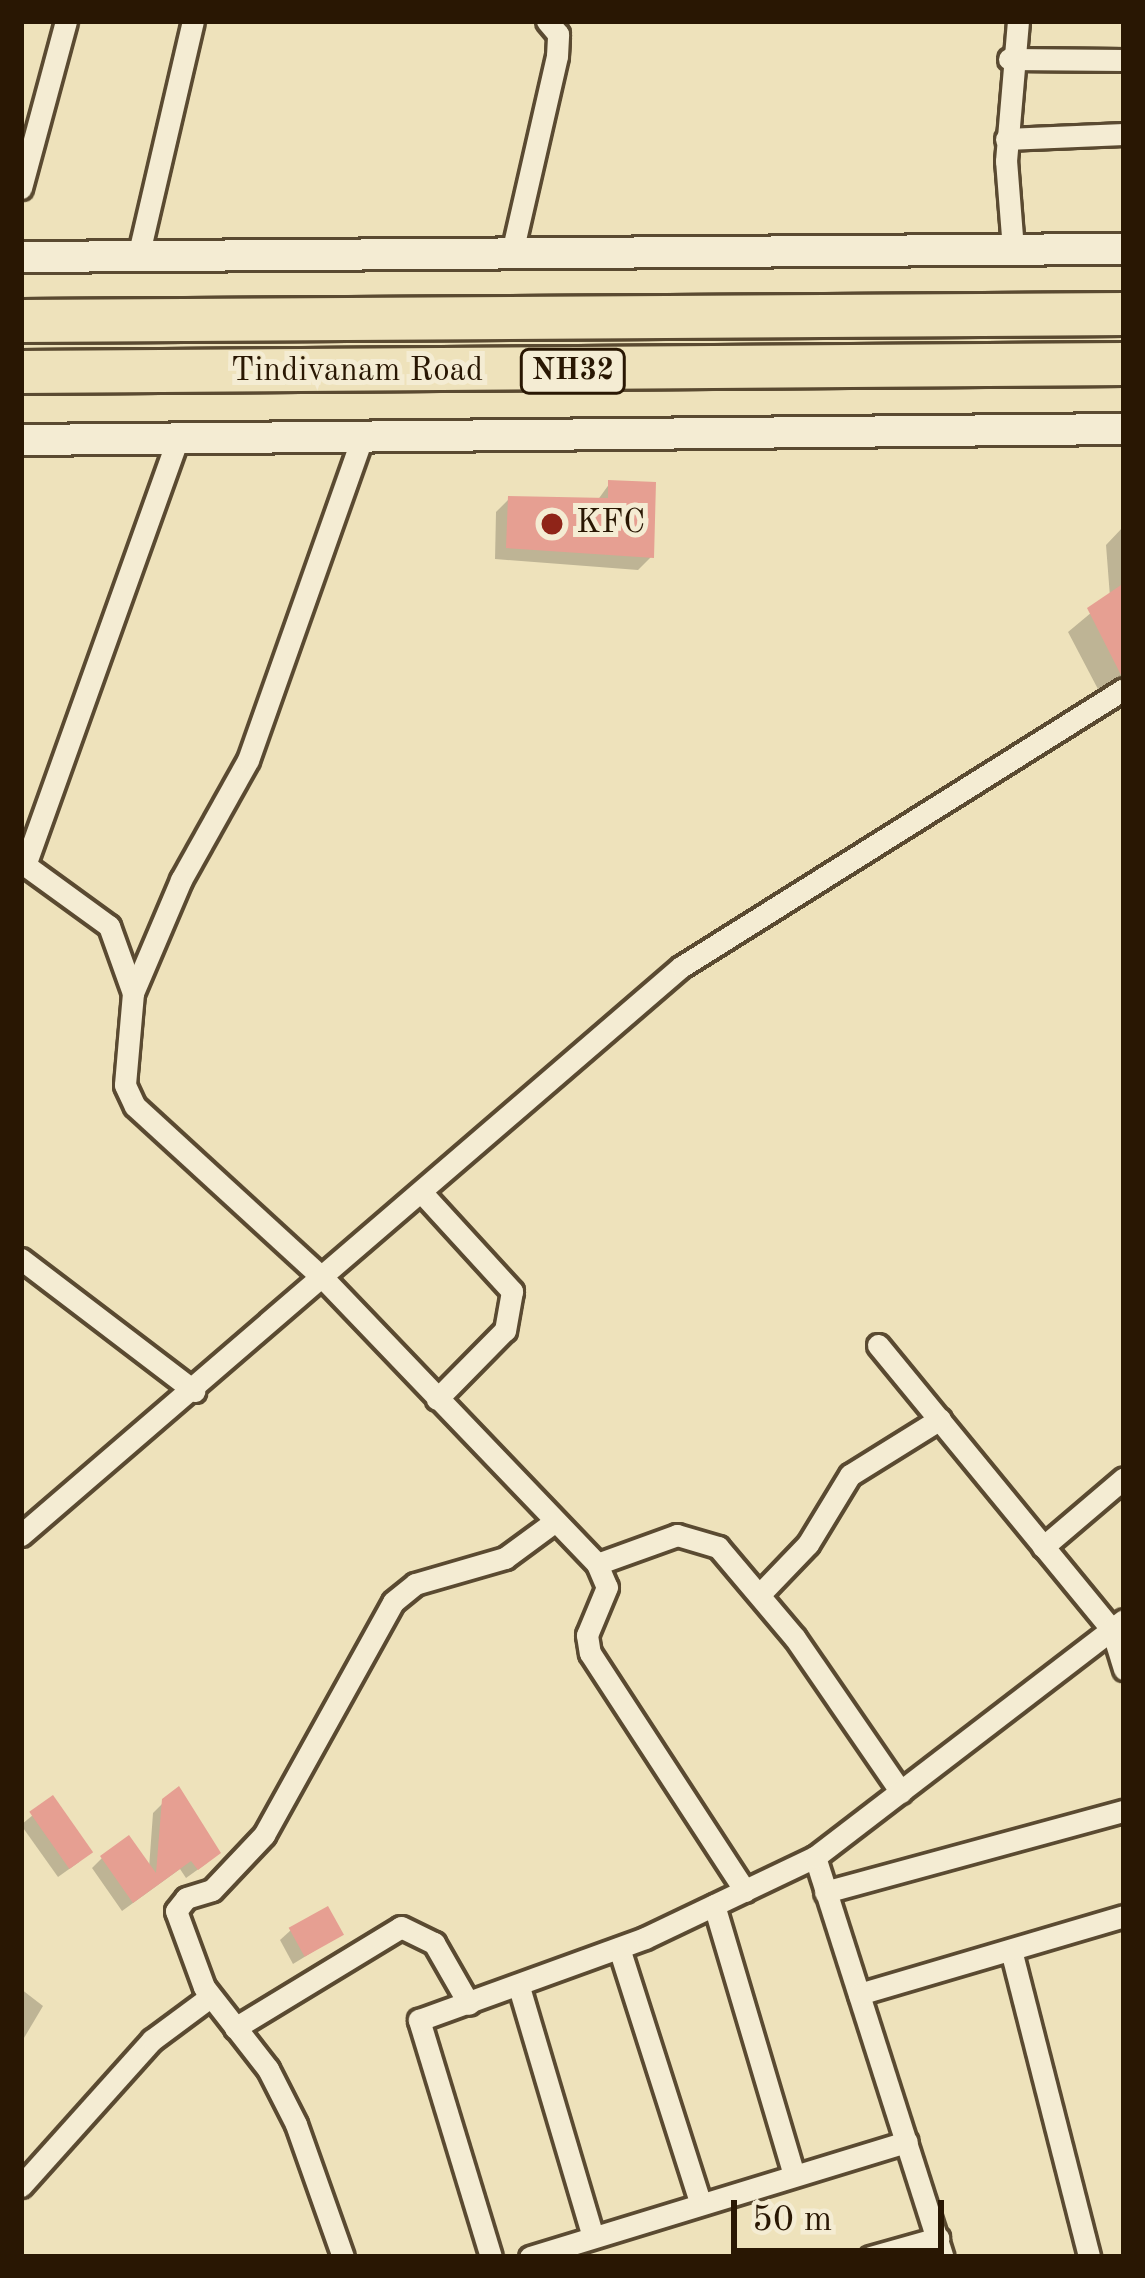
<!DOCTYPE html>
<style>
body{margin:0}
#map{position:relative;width:1145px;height:2278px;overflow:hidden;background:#eee2bb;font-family:"Old Standard TT",serif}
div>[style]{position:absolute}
.shadow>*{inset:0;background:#0003}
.building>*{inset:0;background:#e69f92;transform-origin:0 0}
.roads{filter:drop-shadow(3px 0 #5a4a31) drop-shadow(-3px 0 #5a4a31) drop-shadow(0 3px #5a4a31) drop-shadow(0 -3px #5a4a31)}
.street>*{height:21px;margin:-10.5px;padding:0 10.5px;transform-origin:10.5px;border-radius:10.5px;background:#f4ecd3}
.secondary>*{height:30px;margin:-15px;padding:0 15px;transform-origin:15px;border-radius:15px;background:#f4ecd3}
.highway>*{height:42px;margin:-21px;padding:0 21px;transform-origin:21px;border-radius:21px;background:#eee2bb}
.dots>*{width:33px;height:33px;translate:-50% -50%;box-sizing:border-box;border:6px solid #f4ecd3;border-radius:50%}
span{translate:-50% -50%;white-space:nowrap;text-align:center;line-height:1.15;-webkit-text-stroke:10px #f4ecd3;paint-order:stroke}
.shield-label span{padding:3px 9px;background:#f4ecd3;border:3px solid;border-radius:9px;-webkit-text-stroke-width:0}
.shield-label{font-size:30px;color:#291703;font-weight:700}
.street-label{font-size:33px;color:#291703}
.poi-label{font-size:33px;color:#291703}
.left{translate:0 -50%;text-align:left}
.frame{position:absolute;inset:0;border:24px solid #291703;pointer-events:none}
.scale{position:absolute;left:731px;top:2200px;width:213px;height:54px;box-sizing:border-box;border:6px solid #291703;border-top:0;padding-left:15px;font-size:36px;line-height:42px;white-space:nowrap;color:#291703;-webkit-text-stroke:9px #f4ecd3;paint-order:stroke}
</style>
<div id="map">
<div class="shadow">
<div style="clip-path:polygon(610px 483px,651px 557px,638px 570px,495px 559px,496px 512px,509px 499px,597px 501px)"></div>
<div style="clip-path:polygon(1124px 526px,1124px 679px,1100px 693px,1068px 632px,1110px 597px,1106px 545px)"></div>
<div style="clip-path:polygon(52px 1799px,79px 1862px,58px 1877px,21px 1825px)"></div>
<div style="clip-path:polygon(164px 1802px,207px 1863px,186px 1878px,180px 1869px,122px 1911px,92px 1868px,102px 1858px,149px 1868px,153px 1813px)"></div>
<div style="clip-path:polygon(291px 1930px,340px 1935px,293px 1964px,280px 1940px)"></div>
<div style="clip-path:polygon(21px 1989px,43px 2006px,21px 2043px)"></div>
</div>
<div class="building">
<div style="clip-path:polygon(608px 480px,656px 482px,654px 558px,506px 548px,508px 496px,608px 498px)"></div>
<div style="clip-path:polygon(1124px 583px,1124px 674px,1121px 675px,1087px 608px)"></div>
<div style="clip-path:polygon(179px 1786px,221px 1853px,198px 1870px,191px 1861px,133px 1903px,100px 1856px,129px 1835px,156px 1873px,162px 1799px)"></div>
<div style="left:53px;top:1795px;width:70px;height:29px;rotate:55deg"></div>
<div style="left:328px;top:1906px;width:33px;height:45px;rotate:61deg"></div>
</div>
<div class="roads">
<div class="street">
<div style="left:1009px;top:59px;width:115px;rotate:0.5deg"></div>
<div style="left:1006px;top:139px;width:118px;rotate:-2.4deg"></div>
<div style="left:21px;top:188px;width:173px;rotate:-74.9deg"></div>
<div style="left:1013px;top:249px;width:88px;rotate:-94.5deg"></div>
<div style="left:1006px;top:161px;width:141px;rotate:-85.1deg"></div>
<div style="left:138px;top:257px;width:242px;rotate:-76.9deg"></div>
<div style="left:511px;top:257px;width:206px;rotate:-77.1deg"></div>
<div style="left:557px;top:56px;width:22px;rotate:-87deg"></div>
<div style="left:558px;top:34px;width:17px;rotate:-130deg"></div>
<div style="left:178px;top:438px;width:454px;rotate:109.7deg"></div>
<div style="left:25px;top:865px;width:104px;rotate:36deg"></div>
<div style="left:109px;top:926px;width:71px;rotate:70.3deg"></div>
<div style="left:133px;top:993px;width:92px;rotate:95deg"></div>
<div style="left:125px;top:1085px;width:23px;rotate:65deg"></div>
<div style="left:135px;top:1106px;width:258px;rotate:42.5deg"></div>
<div style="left:325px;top:1280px;width:393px;rotate:46.2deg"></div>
<div style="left:597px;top:1564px;width:25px;rotate:67deg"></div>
<div style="left:607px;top:1587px;width:52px;rotate:112.6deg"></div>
<div style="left:587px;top:1635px;width:18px;rotate:81deg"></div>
<div style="left:590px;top:1653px;width:284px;rotate:56.9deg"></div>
<div style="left:133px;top:993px;width:123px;rotate:-67deg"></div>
<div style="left:181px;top:880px;width:137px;rotate:-60.8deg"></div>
<div style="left:248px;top:760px;width:342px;rotate:-70.5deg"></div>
<div style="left:423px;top:1194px;width:132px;rotate:47.5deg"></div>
<div style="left:512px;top:1291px;width:40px;rotate:100deg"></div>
<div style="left:505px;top:1330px;width:97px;rotate:134.6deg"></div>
<div style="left:21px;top:1259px;width:218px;rotate:37.3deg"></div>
<div style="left:878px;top:1345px;width:369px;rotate:50.6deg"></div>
<div style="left:1112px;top:1630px;width:41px;rotate:72.9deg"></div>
<div style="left:21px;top:1535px;width:871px;rotate:-40.72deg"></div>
<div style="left:681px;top:967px;width:523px;rotate:-32.11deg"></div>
<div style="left:1043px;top:1547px;width:106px;rotate:-40.4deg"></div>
<div style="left:597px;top:1564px;width:85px;rotate:-19.9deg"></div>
<div style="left:677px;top:1535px;width:43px;rotate:16.3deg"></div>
<div style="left:718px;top:1547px;width:119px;rotate:49.8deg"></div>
<div style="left:795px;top:1638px;width:187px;rotate:55.5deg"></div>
<div style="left:760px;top:1594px;width:69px;rotate:-46.2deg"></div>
<div style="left:808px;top:1544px;width:81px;rotate:-58.7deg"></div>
<div style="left:850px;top:1475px;width:106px;rotate:-31.9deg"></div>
<div style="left:815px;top:1857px;width:420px;rotate:72.3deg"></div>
<div style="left:825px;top:1892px;width:310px;rotate:-15.2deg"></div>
<div style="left:714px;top:1905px;width:282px;rotate:73.5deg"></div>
<div style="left:619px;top:1948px;width:267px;rotate:72.3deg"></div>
<div style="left:1011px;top:1950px;width:317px;rotate:75.7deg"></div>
<div style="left:519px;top:1987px;width:258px;rotate:73.5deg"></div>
<div style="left:859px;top:1994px;width:276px;rotate:-16.4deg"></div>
<div style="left:235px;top:2028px;width:194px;rotate:-31.3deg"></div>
<div style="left:401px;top:1927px;width:37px;rotate:26deg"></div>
<div style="left:434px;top:1943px;width:70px;rotate:60.2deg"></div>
<div style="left:21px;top:2186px;width:196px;rotate:-48.1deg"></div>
<div style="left:152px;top:2040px;width:72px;rotate:-36.6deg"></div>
<div style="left:343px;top:2257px;width:141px;rotate:-109.5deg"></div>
<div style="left:296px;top:2124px;width:62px;rotate:-117deg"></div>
<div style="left:268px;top:2069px;width:104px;rotate:-128deg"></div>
<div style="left:204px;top:1987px;width:81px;rotate:-110.2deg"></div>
<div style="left:176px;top:1911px;width:16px;rotate:-52deg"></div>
<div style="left:186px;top:1898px;width:27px;rotate:-17deg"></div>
<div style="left:212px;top:1890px;width:76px;rotate:-46.6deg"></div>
<div style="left:264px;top:1835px;width:266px;rotate:-61deg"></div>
<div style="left:393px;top:1602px;width:28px;rotate:-39deg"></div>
<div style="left:415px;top:1584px;width:94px;rotate:-16.1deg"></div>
<div style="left:505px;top:1558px;width:61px;rotate:-36.3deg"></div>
<div style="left:491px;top:2257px;width:248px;rotate:-106.9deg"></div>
<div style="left:419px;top:2020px;width:240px;rotate:-19.9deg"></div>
<div style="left:645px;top:1938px;width:188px;rotate:-25.5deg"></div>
<div style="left:815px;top:1857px;width:389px;rotate:-37.5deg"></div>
<div style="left:530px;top:2257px;width:394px;rotate:-17deg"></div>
<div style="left:870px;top:2257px;width:71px;rotate:-15.6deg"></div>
</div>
<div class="secondary">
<div style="left:21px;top:257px;width:1103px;rotate:-0.42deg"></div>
<div style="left:21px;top:440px;width:1103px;rotate:-0.57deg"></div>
</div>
<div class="highway">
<div style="left:21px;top:321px;width:1103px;rotate:-0.36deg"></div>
<div style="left:21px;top:372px;width:1103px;rotate:-0.42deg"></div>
</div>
</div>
<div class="dots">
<div style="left:552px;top:524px;background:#8f2418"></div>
</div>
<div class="shield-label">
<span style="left:573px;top:371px">NH32</span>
</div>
<div class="street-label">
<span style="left:357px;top:372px">Tindivanam Road</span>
</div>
<div class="poi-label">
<span class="left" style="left:576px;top:524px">KFC</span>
</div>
<div class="frame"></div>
<div class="scale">50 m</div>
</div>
